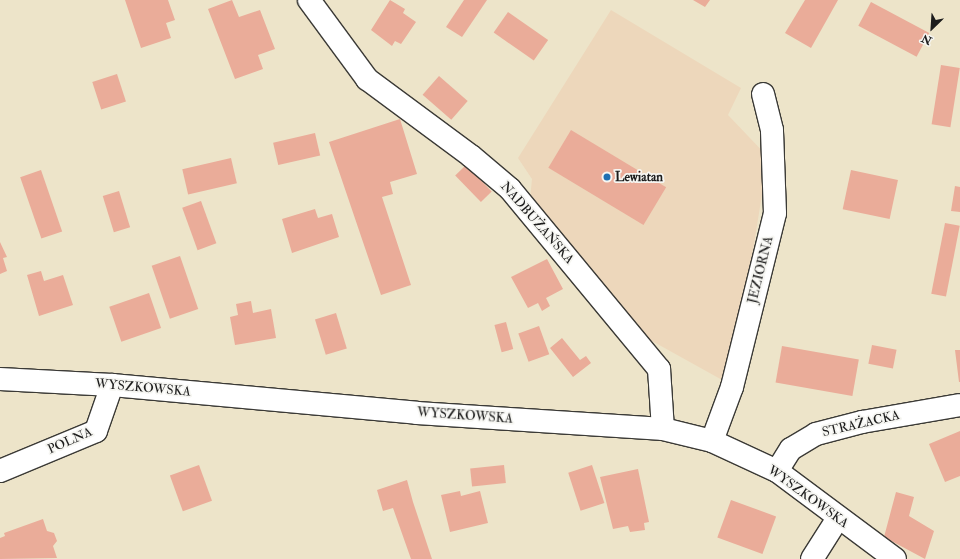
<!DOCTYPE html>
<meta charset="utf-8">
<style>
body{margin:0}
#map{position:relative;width:960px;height:559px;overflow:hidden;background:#ede4c9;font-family:"IM FELL Double Pica",serif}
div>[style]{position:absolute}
.built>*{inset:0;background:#edd7bb}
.building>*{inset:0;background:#eaac99;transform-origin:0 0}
.roads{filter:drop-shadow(1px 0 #3b3a36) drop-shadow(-1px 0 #3b3a36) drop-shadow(0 1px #3b3a36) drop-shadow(0 -1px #3b3a36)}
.minor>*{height:22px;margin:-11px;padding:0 11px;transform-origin:11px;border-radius:11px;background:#fff}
.dots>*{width:11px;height:11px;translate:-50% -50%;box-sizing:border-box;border:2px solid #f6f6f2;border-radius:50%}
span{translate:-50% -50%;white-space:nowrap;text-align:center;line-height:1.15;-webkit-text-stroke:3.5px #f6f6f2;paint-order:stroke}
.poi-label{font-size:13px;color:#1c1c1c;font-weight:700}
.left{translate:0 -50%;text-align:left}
.street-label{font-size:13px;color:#1c1c1c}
.north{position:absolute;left:912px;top:8px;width:40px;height:40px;-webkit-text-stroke:3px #f6f6f2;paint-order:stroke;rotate:205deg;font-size:11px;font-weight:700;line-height:16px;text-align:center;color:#1c1c1c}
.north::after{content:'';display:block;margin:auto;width:14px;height:18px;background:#1c1c1c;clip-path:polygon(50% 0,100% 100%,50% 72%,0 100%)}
</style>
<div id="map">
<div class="built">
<div style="clip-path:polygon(611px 10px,741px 88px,728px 115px,768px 157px,750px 269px,724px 381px,643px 336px,530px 199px,532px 179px,518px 158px)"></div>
</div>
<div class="building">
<div style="clip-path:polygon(125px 0,168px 0,175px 20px,166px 23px,171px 38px,141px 48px)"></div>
<div style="clip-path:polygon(232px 0,239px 17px,260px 10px,275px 49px,258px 55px,263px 69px,235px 79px,208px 9px)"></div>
<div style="clip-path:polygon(390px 0,405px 9px,403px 13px,416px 22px,401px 44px,395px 41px,392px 46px,371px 30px)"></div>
<div style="clip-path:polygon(464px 0,487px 0,462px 37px,446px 27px)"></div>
<div style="clip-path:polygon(693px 0,710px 0,705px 7px)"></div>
<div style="clip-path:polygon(805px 0,838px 0,811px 48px,785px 33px)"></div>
<div style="left:871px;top:2px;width:66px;height:27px;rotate:28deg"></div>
<div style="left:508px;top:12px;width:49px;height:25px;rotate:35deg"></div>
<div style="left:941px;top:65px;width:19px;height:60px;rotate:9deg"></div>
<div style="left:117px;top:74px;width:29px;height:26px;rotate:72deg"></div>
<div style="left:439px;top:76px;width:38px;height:25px;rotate:41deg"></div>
<div style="clip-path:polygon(400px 119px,417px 174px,390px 182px,393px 194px,382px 197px,411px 285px,381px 295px,329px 142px)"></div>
<div style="left:571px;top:130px;width:111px;height:44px;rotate:31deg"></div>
<div style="left:315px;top:133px;width:23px;height:43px;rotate:77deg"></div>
<div style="left:231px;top:158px;width:26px;height:50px;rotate:77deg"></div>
<div style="left:466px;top:165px;width:37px;height:15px;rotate:46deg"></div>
<div style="left:41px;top:170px;width:65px;height:22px;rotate:71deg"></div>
<div style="left:851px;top:170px;width:48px;height:40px;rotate:12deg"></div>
<div style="clip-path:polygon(955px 186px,960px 187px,960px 212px,951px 211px)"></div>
<div style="left:119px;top:191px;width:38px;height:17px;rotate:73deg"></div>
<div style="left:201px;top:201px;width:45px;height:20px;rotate:70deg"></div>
<div style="clip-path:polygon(315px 209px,318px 218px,332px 214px,339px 237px,292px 253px,282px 219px)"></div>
<div style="left:945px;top:223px;width:15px;height:72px;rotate:11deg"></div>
<div style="clip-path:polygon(0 242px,7px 257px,3px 258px,7px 271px,0 274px)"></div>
<div style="left:180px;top:256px;width:56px;height:30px;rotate:71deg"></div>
<div style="clip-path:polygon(547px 259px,563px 289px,546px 298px,550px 306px,542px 311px,538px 303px,528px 308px,511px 277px)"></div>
<div style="clip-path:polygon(41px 271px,44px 281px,63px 275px,73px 305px,39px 316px,27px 275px)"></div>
<div style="left:149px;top:293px;width:37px;height:42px;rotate:71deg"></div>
<div style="clip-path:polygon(251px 301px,253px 313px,271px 309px,276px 338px,235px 345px,230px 317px,238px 315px,236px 304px)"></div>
<div style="left:336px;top:313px;width:37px;height:22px;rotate:73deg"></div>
<div style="left:506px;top:322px;width:28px;height:12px;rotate:75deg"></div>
<div style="left:539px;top:326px;width:30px;height:22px;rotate:70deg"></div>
<div style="clip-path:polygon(562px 338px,580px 360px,586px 356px,591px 363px,573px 377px,550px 348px)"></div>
<div style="left:872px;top:345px;width:25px;height:19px;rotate:11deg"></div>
<div style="left:782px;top:346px;width:78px;height:37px;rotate:10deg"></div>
<div style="clip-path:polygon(955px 350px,960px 350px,960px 382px,959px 382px)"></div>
<div style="clip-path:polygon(960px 431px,960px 476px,945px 482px,929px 444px)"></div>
<div style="left:199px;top:465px;width:38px;height:31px;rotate:70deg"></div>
<div style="left:504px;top:465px;width:18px;height:34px;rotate:84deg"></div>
<div style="left:592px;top:465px;width:40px;height:25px;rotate:72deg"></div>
<div style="clip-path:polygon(638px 469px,649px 522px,644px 523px,645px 530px,630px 532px,628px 526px,613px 529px,600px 477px)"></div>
<div style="clip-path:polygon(407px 480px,413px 502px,432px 559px,411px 559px,393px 508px,383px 511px,377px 490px)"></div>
<div style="clip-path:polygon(460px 491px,461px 496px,480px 491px,488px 523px,450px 532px,441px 495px)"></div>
<div style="clip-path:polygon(896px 492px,914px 497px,909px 516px,934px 531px,925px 559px,884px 537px)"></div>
<div style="left:731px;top:500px;width:48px;height:40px;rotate:20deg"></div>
<div style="clip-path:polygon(43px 519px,47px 531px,54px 533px,57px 541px,53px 546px,57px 558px,0 559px,0 538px,5px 536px,4px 533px)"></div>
</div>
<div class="roads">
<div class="minor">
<div style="left:309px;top:0;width:98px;rotate:53.7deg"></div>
<div style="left:367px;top:79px;width:129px;rotate:36.5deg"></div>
<div style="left:471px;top:156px;width:51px;rotate:40.2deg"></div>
<div style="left:510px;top:189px;width:234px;rotate:50.4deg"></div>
<div style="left:659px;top:369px;width:60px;rotate:86.2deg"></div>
<div style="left:0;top:379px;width:112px;rotate:3.1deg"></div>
<div style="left:112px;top:385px;width:306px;rotate:5.2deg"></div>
<div style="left:417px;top:413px;width:247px;rotate:3.7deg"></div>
<div style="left:663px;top:429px;width:50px;rotate:13.8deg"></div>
<div style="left:712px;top:441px;width:72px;rotate:24.8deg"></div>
<div style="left:777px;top:471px;width:147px;rotate:36.7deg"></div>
<div style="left:712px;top:441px;width:58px;rotate:-69.7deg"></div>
<div style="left:732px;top:387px;width:179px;rotate:-76.1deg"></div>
<div style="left:775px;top:213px;width:83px;rotate:-92.1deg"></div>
<div style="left:772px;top:130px;width:37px;rotate:-104deg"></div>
<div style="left:0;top:471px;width:104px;rotate:-22.6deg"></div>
<div style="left:96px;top:431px;width:49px;rotate:-70.8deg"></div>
<div style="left:777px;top:471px;width:26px;rotate:-58deg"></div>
<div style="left:791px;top:449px;width:29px;rotate:-31deg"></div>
<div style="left:816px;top:434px;width:48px;rotate:-14.6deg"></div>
<div style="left:862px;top:422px;width:99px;rotate:-9.8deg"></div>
<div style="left:812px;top:559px;width:49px;rotate:-57.6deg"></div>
</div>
</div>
<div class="dots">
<div style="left:607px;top:177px;background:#1f6fb2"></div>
</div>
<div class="poi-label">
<span class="left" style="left:615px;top:177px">Lewiatan</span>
</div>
<div class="street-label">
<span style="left:537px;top:223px;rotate:49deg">NADBUŻAŃSKA</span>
<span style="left:761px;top:270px;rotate:-76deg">JEZIORNA</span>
<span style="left:143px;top:388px;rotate:5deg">WYSZKOWSKA</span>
<span style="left:465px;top:416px;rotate:4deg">WYSZKOWSKA</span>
<span style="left:861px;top:424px;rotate:-13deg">STRAŻACKA</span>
<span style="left:70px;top:441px;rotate:-24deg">POLNA</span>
<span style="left:808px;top:497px;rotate:36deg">WYSZKOWSKA</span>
</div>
<div class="north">N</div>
</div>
